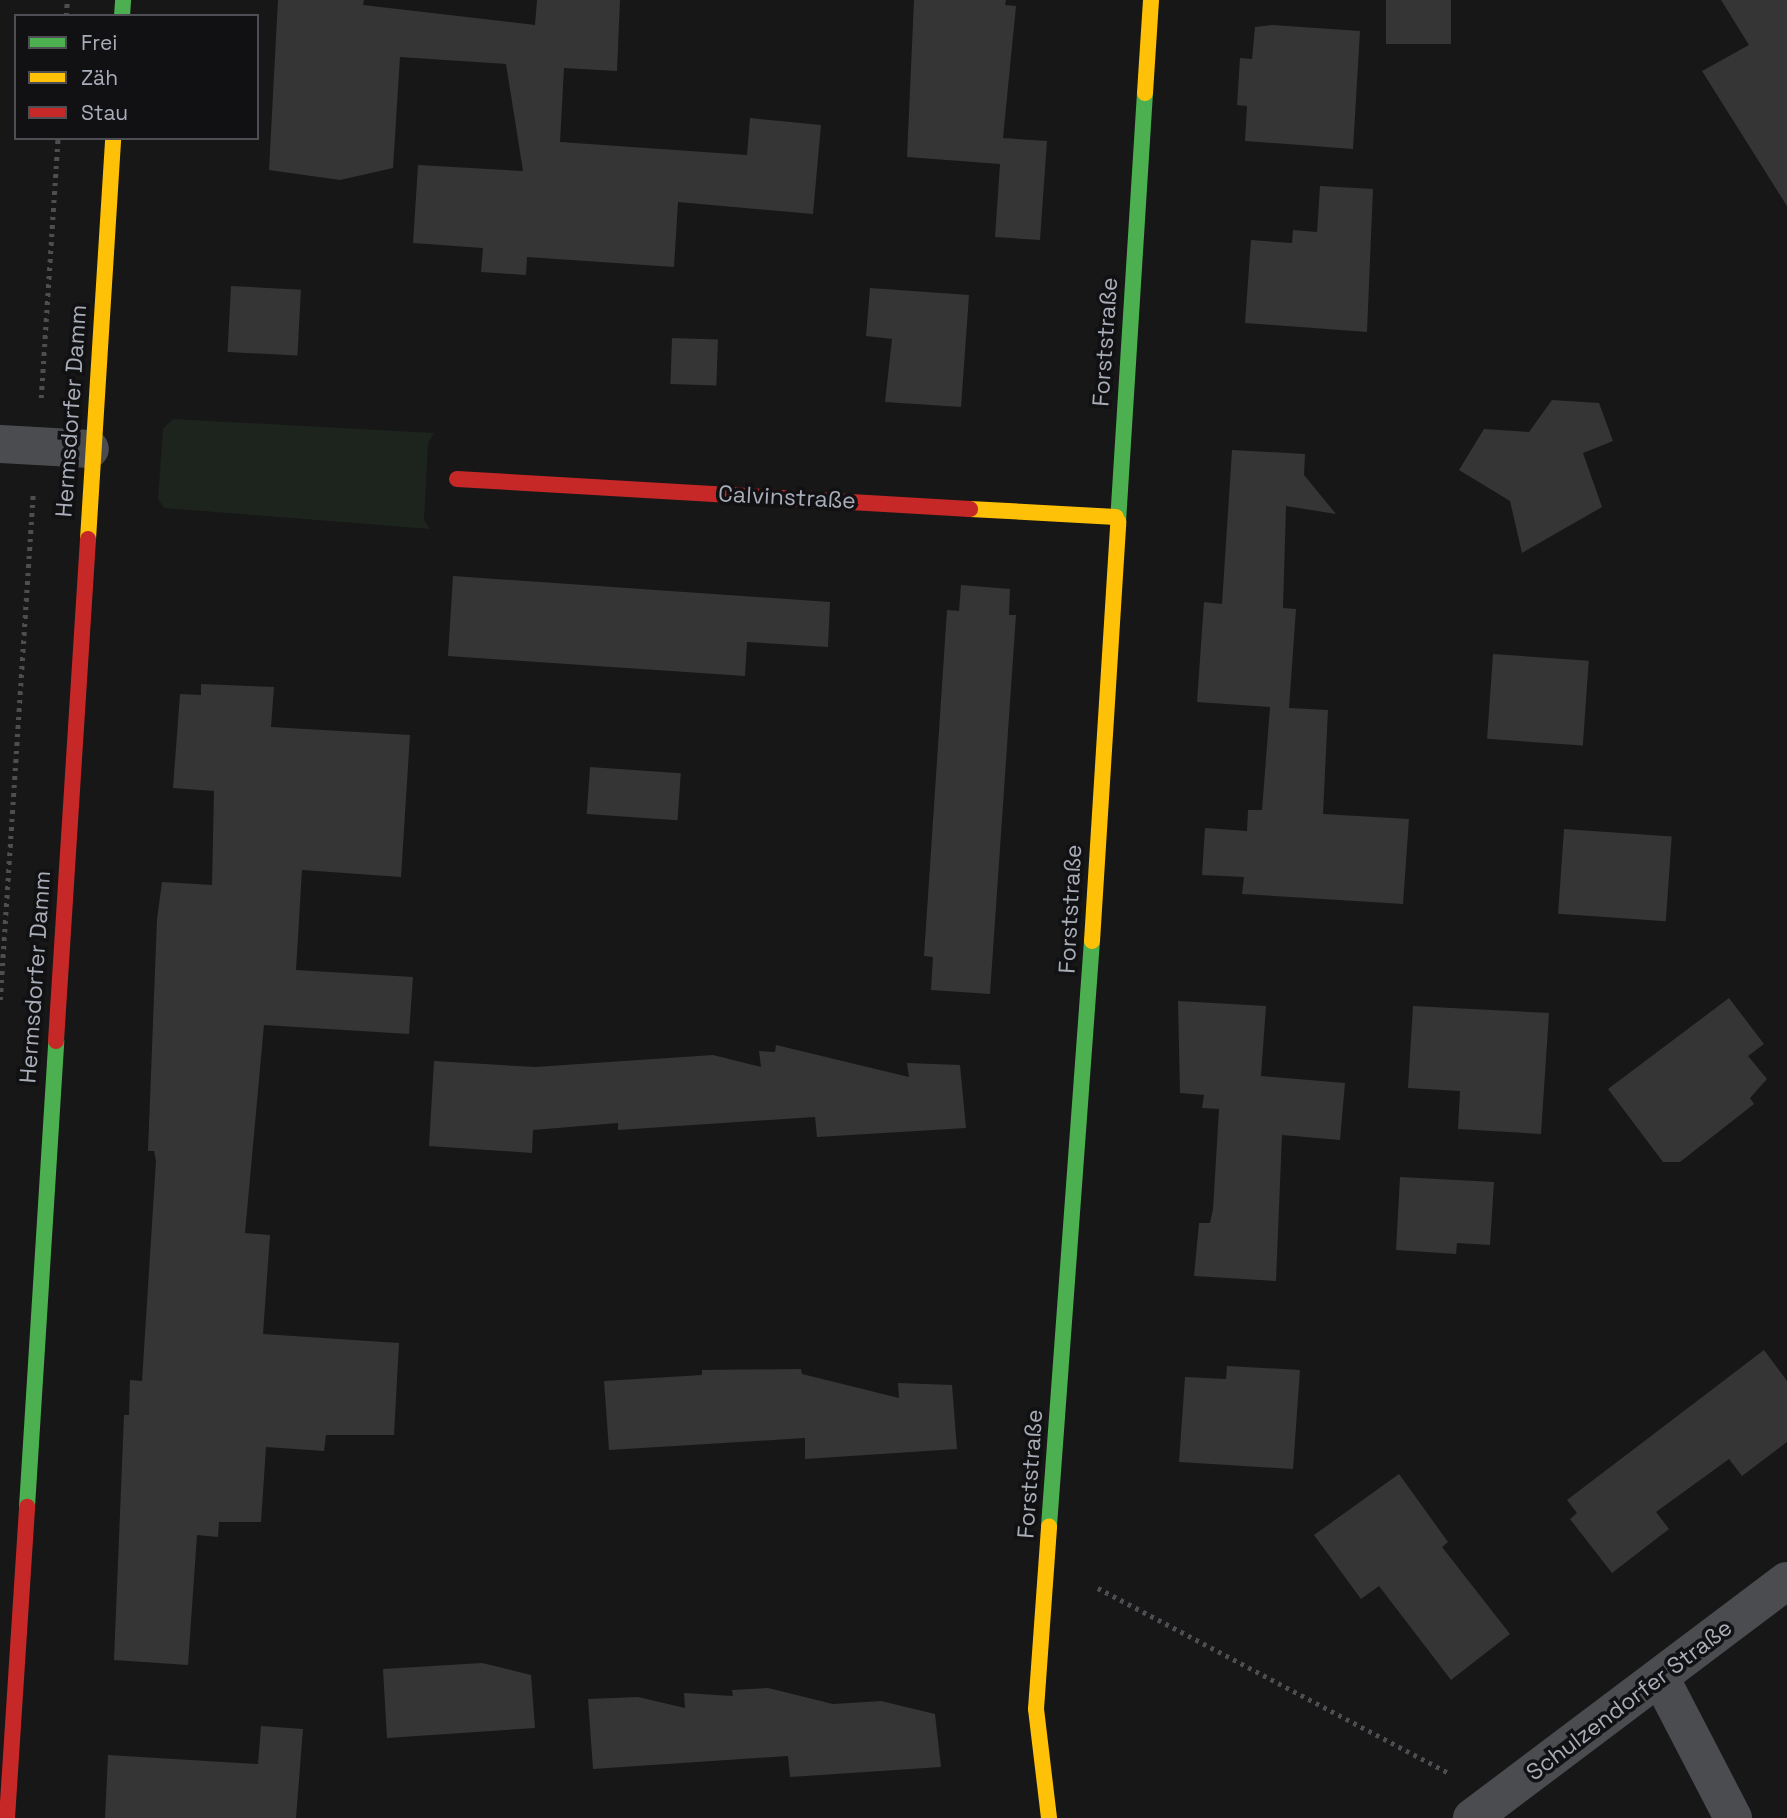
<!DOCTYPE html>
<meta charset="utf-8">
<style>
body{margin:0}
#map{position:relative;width:1787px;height:1818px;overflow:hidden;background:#171717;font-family:"Space Grotesk",sans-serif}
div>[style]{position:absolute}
.green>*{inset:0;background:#1d241e}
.building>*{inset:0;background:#353536;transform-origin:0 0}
.path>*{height:4.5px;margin-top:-2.25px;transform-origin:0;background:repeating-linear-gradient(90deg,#4d4e52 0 3.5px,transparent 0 8.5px)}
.street>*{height:38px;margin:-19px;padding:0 19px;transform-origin:19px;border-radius:19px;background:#4b4c50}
.fast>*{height:16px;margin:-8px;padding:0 8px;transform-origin:8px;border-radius:8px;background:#4caf50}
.slow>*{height:16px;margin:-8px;padding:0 8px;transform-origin:8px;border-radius:8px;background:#ffc107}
.jam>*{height:16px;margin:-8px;padding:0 8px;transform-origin:8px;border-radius:8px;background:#c62828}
span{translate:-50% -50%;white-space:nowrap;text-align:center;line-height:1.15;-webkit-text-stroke:7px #111113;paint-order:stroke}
.street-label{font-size:23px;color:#a8adb8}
.legend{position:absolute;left:14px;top:14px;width:245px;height:126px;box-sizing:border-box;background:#111113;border:2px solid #4d4f55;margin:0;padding:9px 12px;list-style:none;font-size:21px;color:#a8adb8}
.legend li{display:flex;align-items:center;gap:14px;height:35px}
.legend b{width:35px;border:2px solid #4d4f55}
</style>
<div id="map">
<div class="green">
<div style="clip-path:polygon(173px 419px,434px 433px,428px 443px,424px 520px,430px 529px,164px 508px,158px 499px,163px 429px)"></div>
</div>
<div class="building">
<div style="clip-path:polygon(278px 0,364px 0,363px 5px,535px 25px,537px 0,620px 0,617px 71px,564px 68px,560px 142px,747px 155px,750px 118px,821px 125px,813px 214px,678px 202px,674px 267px,527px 257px,526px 275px,481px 272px,483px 248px,413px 243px,418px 165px,523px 171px,506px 64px,400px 57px,393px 168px,340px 180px,269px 170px)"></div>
<div style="clip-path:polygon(914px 0,1006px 0,1005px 5px,1016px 6px,1003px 138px,1047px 141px,1040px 240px,995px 237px,1000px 164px,907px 157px)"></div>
<div style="left:1386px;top:0;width:65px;height:44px"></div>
<div style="clip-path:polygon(1721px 0,1787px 0,1787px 206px,1702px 71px,1749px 45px)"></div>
<div style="clip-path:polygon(1272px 25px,1360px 31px,1353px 149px,1245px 141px,1247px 106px,1237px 105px,1240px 58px,1252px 59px,1255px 27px)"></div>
<div style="clip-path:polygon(1320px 186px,1373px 189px,1367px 332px,1245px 323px,1251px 240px,1292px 243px,1293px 230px,1317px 232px)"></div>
<div style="left:231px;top:286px;width:70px;height:66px;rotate:3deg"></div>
<div style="clip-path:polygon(870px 288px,969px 295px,961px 407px,885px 402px,892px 339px,866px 336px)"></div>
<div style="left:672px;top:338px;width:46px;height:46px;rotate:2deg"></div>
<div style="clip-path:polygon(1552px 400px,1599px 403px,1613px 441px,1583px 453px,1602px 507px,1522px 553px,1510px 501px,1459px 470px,1484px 429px,1529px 432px)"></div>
<div style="clip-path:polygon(1232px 450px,1305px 454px,1304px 475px,1336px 514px,1286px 506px,1283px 608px,1296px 609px,1289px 708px,1328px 710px,1323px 814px,1409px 819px,1403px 904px,1242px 894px,1244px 877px,1202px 875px,1205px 828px,1247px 831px,1248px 810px,1262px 810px,1270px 707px,1197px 702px,1204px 602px,1222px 604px)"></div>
<div style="clip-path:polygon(453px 576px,830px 602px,828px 647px,747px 642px,745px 676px,448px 656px)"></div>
<div style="clip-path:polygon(961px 585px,1010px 589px,1009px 615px,1016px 615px,990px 994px,931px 990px,933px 957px,924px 956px,947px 610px,959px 611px)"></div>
<div style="left:1493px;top:654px;width:96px;height:85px;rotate:4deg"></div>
<div style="clip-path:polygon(201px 684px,274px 687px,271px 727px,410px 735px,401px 877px,302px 870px,296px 970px,413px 977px,409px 1034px,264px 1025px,245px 1233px,270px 1235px,263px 1334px,399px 1343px,394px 1435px,326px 1435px,324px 1451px,266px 1447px,261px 1522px,219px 1522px,218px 1537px,197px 1535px,188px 1665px,114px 1660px,124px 1415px,129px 1415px,130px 1380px,142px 1381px,156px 1161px,154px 1151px,148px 1151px,157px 919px,162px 882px,212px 885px,214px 791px,173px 788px,180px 694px,201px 695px)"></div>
<div style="left:590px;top:767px;width:91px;height:47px;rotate:4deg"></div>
<div style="left:1564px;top:829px;width:108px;height:85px;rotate:4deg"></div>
<div style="clip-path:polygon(1729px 998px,1764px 1044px,1748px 1056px,1767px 1079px,1750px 1098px,1754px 1104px,1680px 1162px,1663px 1162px,1608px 1089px)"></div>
<div style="clip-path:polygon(1178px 1001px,1266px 1006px,1261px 1076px,1345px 1083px,1340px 1140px,1282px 1135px,1276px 1281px,1194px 1276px,1199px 1223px,1210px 1223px,1213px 1209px,1219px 1109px,1202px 1108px,1204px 1095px,1180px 1093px)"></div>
<div style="clip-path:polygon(1413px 1006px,1549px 1013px,1541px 1134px,1458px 1129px,1460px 1091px,1408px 1088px)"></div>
<div style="clip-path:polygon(776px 1045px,909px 1077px,907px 1063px,960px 1065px,966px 1128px,817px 1137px,815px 1117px,618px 1130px,618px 1123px,533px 1130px,532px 1153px,429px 1146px,434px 1061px,535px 1067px,713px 1055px,761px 1067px,759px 1051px,775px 1052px)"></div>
<div style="clip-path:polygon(1400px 1177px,1494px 1182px,1490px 1245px,1457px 1243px,1456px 1254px,1396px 1250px)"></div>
<div style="clip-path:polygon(1764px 1350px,1787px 1381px,1787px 1442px,1742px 1476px,1729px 1459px,1656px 1512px,1669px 1529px,1612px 1573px,1570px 1519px,1577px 1513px,1567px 1500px)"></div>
<div style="clip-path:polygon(1227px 1366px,1300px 1370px,1293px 1469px,1179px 1462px,1185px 1377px,1226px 1379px)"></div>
<div style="clip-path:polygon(801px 1369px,802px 1374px,899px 1398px,898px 1383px,952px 1385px,957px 1449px,805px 1459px,805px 1438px,609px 1450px,604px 1381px,702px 1375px,702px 1370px)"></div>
<div style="clip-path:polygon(1399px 1474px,1448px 1542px,1442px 1547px,1510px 1634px,1451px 1680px,1379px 1586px,1361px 1599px,1314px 1535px)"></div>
<div style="clip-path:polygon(482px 1663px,531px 1675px,535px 1728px,387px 1738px,383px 1669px)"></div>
<div style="clip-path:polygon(768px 1688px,833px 1704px,881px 1701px,935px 1714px,941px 1767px,790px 1777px,788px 1756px,593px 1769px,588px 1699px,638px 1697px,685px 1708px,684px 1693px,733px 1696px,732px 1690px)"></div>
<div style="clip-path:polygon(261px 1726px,303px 1729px,296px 1818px,105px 1818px,108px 1755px,258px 1764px)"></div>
</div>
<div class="path">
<div style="left:66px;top:16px;width:16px;rotate:-86deg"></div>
<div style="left:41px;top:398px;width:261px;rotate:-86.3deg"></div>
<div style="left:0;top:1000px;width:507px;rotate:-86.27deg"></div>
<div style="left:1098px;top:1588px;width:397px;rotate:27.8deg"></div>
</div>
<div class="street">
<div style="left:0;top:444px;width:90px;rotate:3.2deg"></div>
<div style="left:1660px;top:1677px;width:159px;rotate:62.6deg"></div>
<div style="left:1472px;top:1818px;width:394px;rotate:-37deg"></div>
</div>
<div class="fast">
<div style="left:122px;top:16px;width:16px;rotate:-86deg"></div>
<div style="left:1118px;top:522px;width:430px;rotate:-86.4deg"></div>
<div style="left:27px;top:1507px;width:467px;rotate:-86.4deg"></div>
<div style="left:1049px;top:1526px;width:587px;rotate:-85.8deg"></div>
</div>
<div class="slow">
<div style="left:1145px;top:93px;width:93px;rotate:-86.3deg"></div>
<div style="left:970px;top:509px;width:146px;rotate:3.1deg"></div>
<div style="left:88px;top:539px;width:402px;rotate:-86.4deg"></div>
<div style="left:1092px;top:941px;width:420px;rotate:-86.4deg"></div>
<div style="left:1049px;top:1818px;width:110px;rotate:-96.8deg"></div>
<div style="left:1036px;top:1709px;width:183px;rotate:-85.9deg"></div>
</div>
<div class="jam">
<div style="left:457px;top:479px;width:514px;rotate:3.35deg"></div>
<div style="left:56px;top:1041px;width:503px;rotate:-86.35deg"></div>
<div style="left:7px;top:1818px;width:312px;rotate:-86.3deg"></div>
</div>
<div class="street-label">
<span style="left:1105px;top:342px;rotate:-86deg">Forststraße</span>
<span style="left:71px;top:411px;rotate:-86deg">Hermsdorfer Damm</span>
<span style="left:787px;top:497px;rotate:3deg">Calvinstraße</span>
<span style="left:1070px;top:909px;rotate:-87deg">Forststraße</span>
<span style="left:35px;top:977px;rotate:-86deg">Hermsdorfer Damm</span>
<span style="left:1030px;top:1474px;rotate:-86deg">Forststraße</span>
<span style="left:1629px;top:1700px;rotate:-37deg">Schulzendorfer Straße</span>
</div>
<ul class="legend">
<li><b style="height:9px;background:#4caf50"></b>Frei</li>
<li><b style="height:9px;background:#ffc107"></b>Zäh</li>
<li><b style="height:9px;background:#c62828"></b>Stau</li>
</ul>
</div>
